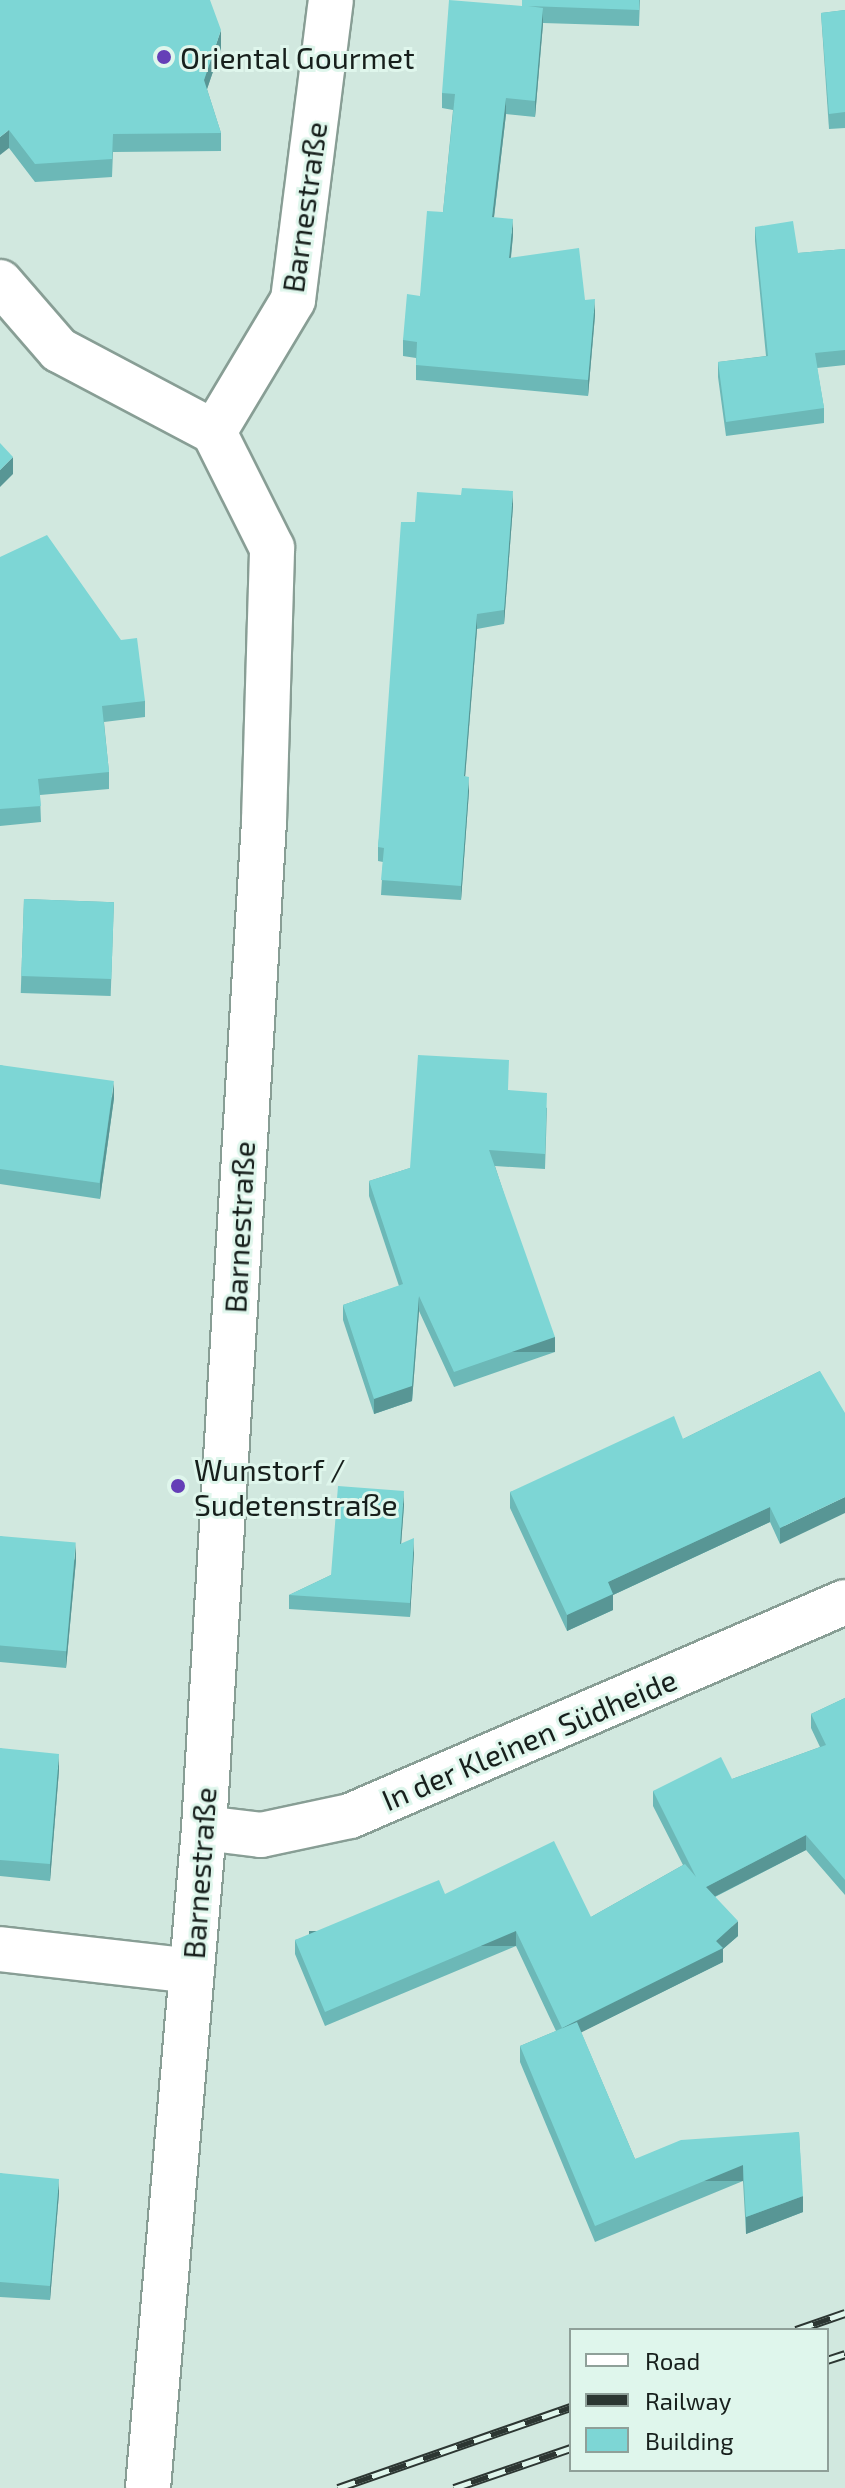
<!DOCTYPE html>
<meta charset="utf-8">
<style>
body{margin:0}
#map{position:relative;width:845px;height:2488px;overflow:hidden;background:#d1e8df;font-family:"Exo 2",sans-serif}
div>[style]{position:absolute}
.roads{filter:drop-shadow(2px 0 #889e95) drop-shadow(-2px 0 #889e95) drop-shadow(0 2px #889e95) drop-shadow(0 -2px #889e95)}
.street>*{height:44px;margin:-22px;padding:0 22px;transform-origin:22px;border-radius:22px;background:#fff}
.rail>*{height:9px;margin-top:-4.5px;transform-origin:0;background:repeating-linear-gradient(90deg,#dff6ec 0 18px,#2c3632 0 36px);box-sizing:border-box;border-block:2px solid #2c3632}
.wall>*{inset:0;background:#6cb8b7;transform-origin:0 0}
.shaded-wall>*{inset:0;background:#589695;transform-origin:0 0}
.building>*{inset:0;background:#7dd6d5;transform-origin:0 0}
.dots>*{width:22px;height:22px;translate:-50% -50%;box-sizing:border-box;border:4px solid #dff6ec;border-radius:50%}
span{translate:-50% -50%;white-space:nowrap;text-align:center;line-height:1.15;-webkit-text-stroke:6px #dff6ec;paint-order:stroke}
.poi-label{font-size:30px;color:#171f1c}
.left{translate:0 -50%;text-align:left}
.street-label{font-size:30px;color:#171f1c}
.legend{position:absolute;left:569px;top:2328px;width:260px;height:144px;box-sizing:border-box;background:#dff6ec;border:2px solid #8fa099;margin:0;padding:10px 14px;list-style:none;font-size:24px;color:#171f1c}
.legend li{display:flex;align-items:center;gap:16px;height:40px}
.legend b{width:40px;border:2px solid #8fa099}
</style>
<div id="map">
<div class="roads">
<div class="street">
<div style="left:0;top:282px;width:90px;rotate:49.1deg"></div>
<div style="left:59px;top:350px;width:175px;rotate:27.9deg"></div>
<div style="left:214px;top:432px;width:154px;rotate:-59.1deg"></div>
<div style="left:293px;top:300px;width:302px;rotate:-82.8deg"></div>
<div style="left:204px;top:1828px;width:57px;rotate:7deg"></div>
<div style="left:261px;top:1835px;width:91px;rotate:-12.1deg"></div>
<div style="left:350px;top:1816px;width:539px;rotate:-23.38deg"></div>
<div style="left:0;top:1949px;width:193px;rotate:6.5deg"></div>
<div style="left:148px;top:2488px;width:662px;rotate:-85.15deg"></div>
<div style="left:204px;top:1828px;width:1009px;rotate:-86.59deg"></div>
<div style="left:264px;top:821px;width:273px;rotate:-88.3deg"></div>
<div style="left:272px;top:548px;width:130px;rotate:-116.6deg"></div>
</div>
</div>
<div class="rail">
<div style="left:796px;top:2330px;width:52px;rotate:-19.1deg"></div>
<div style="left:827px;top:2360px;width:19px;rotate:-18deg"></div>
<div style="left:338px;top:2488px;width:247px;rotate:-19.2deg"></div>
<div style="left:454px;top:2488px;width:124px;rotate:-18.9deg"></div>
</div>
<div class="wall">
<div style="clip-path:polygon(0 0,221px 48px,207px 89px,221px 133px,221px 151px,113px 152px,112px 177px,35px 182px,9px 148px)"></div>
<div style="clip-path:polygon(640px 0,639px 26px,543px 23px,535px 117px,506px 114px,494px 218px,513px 235px,511px 258px,585px 300px,595px 315px,588px 396px,416px 380px,416px 358px,403px 356px,403px 340px,420px 296px,443px 212px,453px 110px,442px 108px,442px 93px,522px 6px)"></div>
<div style="clip-path:polygon(845px 10px,845px 128px,829px 129px,821px 13px)"></div>
<div style="clip-path:polygon(755px 227px,798px 253px,845px 249px,845px 365px,817px 368px,824px 408px,824px 423px,726px 436px,718px 377px,718px 362px,766px 356px,755px 241px)"></div>
<div style="clip-path:polygon(513px 506px,504px 624px,477px 629px,465px 776px,469px 791px,461px 900px,381px 895px,383px 862px,378px 861px,378px 847px,415px 522px)"></div>
<div style="clip-path:polygon(0 557px,145px 701px,145px 717px,104px 722px,109px 772px,109px 789px,40px 795px,41px 822px,0 826px)"></div>
<div style="left:24px;top:899px;width:90px;height:94px;rotate:2deg"></div>
<div style="clip-path:polygon(0 1065px,114px 1098px,100px 1199px,0 1184px)"></div>
<div style="clip-path:polygon(508px 1090px,547px 1108px,545px 1169px,495px 1166px,555px 1352px,454px 1387px,419px 1311px,412px 1401px,374px 1414px,343px 1320px,343px 1305px,399px 1286px,369px 1196px,369px 1181px,410px 1168px)"></div>
<div style="clip-path:polygon(820px 1371px,780px 1544px,770px 1522px,613px 1595px,613px 1610px,567px 1631px,510px 1508px,510px 1492px,683px 1439px)"></div>
<div style="clip-path:polygon(404px 1505px,401px 1544px,414px 1552px,410px 1617px,289px 1609px,289px 1595px,331px 1575px)"></div>
<div style="clip-path:polygon(0 1536px,76px 1560px,66px 1668px,0 1662px)"></div>
<div style="clip-path:polygon(845px 1698px,845px 1895px,806px 1850px,715px 1897px,738px 1936px,723px 1949px,723px 1962px,581px 2032px,635px 2159px,799px 2132px,803px 2212px,746px 2234px,743px 2181px,595px 2242px,520px 2062px,520px 2046px,556px 2031px,516px 1946px,325px 2026px,295px 1954px,295px 1940px,445px 1894px,591px 1917px,683px 1865px,653px 1806px,653px 1791px,732px 1779px,820px 1747px,811px 1728px,811px 1714px)"></div>
<div style="clip-path:polygon(0 1748px,59px 1770px,50px 1881px,0 1876px)"></div>
<div style="clip-path:polygon(0 2173px,59px 2193px,50px 2300px,0 2297px)"></div>
</div>
<div class="shaded-wall">
<div style="clip-path:polygon(543px 8px,543px 24px,535px 117px,535px 101px)"></div>
<div style="clip-path:polygon(221px 30px,221px 48px,204px 98px,204px 80px)"></div>
<div style="clip-path:polygon(506px 98px,506px 114px,492px 233px,492px 217px)"></div>
<div style="clip-path:polygon(9px 130px,9px 148px,0 155px,0 137px)"></div>
<div style="clip-path:polygon(513px 219px,513px 235px,509px 274px,509px 258px)"></div>
<div style="clip-path:polygon(595px 299px,595px 315px,588px 396px,588px 380px)"></div>
<div style="clip-path:polygon(13px 457px,13px 474px,0 487px,0 470px)"></div>
<div style="clip-path:polygon(513px 491px,513px 506px,504px 624px,504px 610px)"></div>
<div style="clip-path:polygon(477px 614px,477px 629px,464px 791px,464px 776px)"></div>
<div style="clip-path:polygon(469px 777px,469px 791px,461px 900px,461px 886px)"></div>
<div style="clip-path:polygon(114px 1082px,114px 1098px,100px 1199px,100px 1182px)"></div>
<div style="clip-path:polygon(419px 1296px,419px 1311px,412px 1401px,374px 1414px,374px 1399px)"></div>
<div style="left:555px;top:1337px;width:15px;height:107px;rotate:90deg"></div>
<div style="clip-path:polygon(404px 1491px,404px 1505px,400px 1559px,400px 1544px)"></div>
<div style="clip-path:polygon(845px 1497px,845px 1513px,780px 1544px,780px 1528px)"></div>
<div style="clip-path:polygon(770px 1507px,770px 1522px,613px 1595px,613px 1610px,567px 1631px,567px 1615px,608px 1582px)"></div>
<div style="clip-path:polygon(414px 1538px,414px 1552px,410px 1617px,410px 1603px)"></div>
<div style="clip-path:polygon(76px 1543px,76px 1560px,66px 1668px,66px 1651px)"></div>
<div style="clip-path:polygon(59px 1754px,59px 1770px,50px 1881px,50px 1864px)"></div>
<div style="clip-path:polygon(806px 1835px,806px 1850px,706px 1901px,706px 1887px)"></div>
<div style="clip-path:polygon(738px 1921px,738px 1936px,723px 1949px,723px 1962px,562px 2042px,562px 2028px,716px 1941px)"></div>
<div style="left:516px;top:1931px;width:15px;height:207px;rotate:90deg"></div>
<div style="left:743px;top:2165px;width:16px;height:160px;rotate:90deg"></div>
<div style="clip-path:polygon(59px 2179px,59px 2193px,50px 2300px,50px 2286px)"></div>
<div style="clip-path:polygon(803px 2196px,803px 2212px,746px 2234px,746px 2217px)"></div>
</div>
<div class="building">
<div style="clip-path:polygon(0 0,210px 0,221px 30px,204px 80px,221px 133px,113px 134px,112px 159px,35px 164px,9px 130px,0 137px)"></div>
<div style="clip-path:polygon(449px 0,522px 6px,522px 0,639px 0,639px 10px,528px 6px,543px 8px,535px 101px,506px 98px,492px 217px,513px 219px,509px 258px,579px 248px,585px 300px,595px 299px,588px 380px,416px 365px,417px 342px,403px 340px,407px 294px,420px 296px,427px 211px,443px 212px,455px 94px,442px 93px)"></div>
<div style="clip-path:polygon(845px 10px,845px 112px,829px 114px,821px 13px)"></div>
<div style="clip-path:polygon(793px 221px,798px 253px,845px 249px,845px 350px,815px 353px,824px 408px,726px 422px,718px 362px,768px 356px,755px 227px)"></div>
<div style="clip-path:polygon(0 443px,13px 457px,0 470px)"></div>
<div style="clip-path:polygon(462px 488px,513px 491px,504px 610px,477px 614px,464px 776px,469px 777px,461px 886px,381px 880px,384px 848px,378px 847px,401px 522px,415px 522px,417px 492px,461px 495px)"></div>
<div style="clip-path:polygon(47px 535px,121px 640px,137px 638px,145px 701px,102px 706px,109px 772px,38px 779px,41px 806px,0 809px,0 557px)"></div>
<div style="left:24px;top:899px;width:90px;height:77px;rotate:2deg"></div>
<div style="clip-path:polygon(418px 1055px,509px 1060px,508px 1090px,547px 1093px,545px 1154px,489px 1150px,555px 1337px,454px 1372px,419px 1296px,412px 1386px,374px 1399px,343px 1305px,403px 1284px,369px 1181px,410px 1168px)"></div>
<div style="left:0;top:1065px;width:115px;height:103px;rotate:8deg"></div>
<div style="clip-path:polygon(820px 1371px,845px 1413px,845px 1497px,780px 1528px,770px 1507px,608px 1582px,613px 1594px,567px 1615px,510px 1492px,674px 1416px,683px 1439px)"></div>
<div style="clip-path:polygon(338px 1486px,404px 1491px,400px 1544px,414px 1538px,410px 1603px,289px 1595px,331px 1575px)"></div>
<div style="left:0;top:1536px;width:76px;height:109px;rotate:5deg"></div>
<div style="clip-path:polygon(845px 1698px,845px 1880px,806px 1835px,706px 1887px,738px 1921px,716px 1941px,723px 1948px,562px 2028px,516px 1931px,325px 2012px,295px 1940px,439px 1880px,445px 1894px,554px 1841px,591px 1917px,685px 1864px,696px 1877px,653px 1791px,721px 1757px,732px 1779px,826px 1745px,811px 1714px)"></div>
<div style="clip-path:polygon(0 1748px,59px 1754px,50px 1864px,0 1860px)"></div>
<div style="clip-path:polygon(577px 2022px,635px 2159px,681px 2140px,799px 2132px,803px 2196px,746px 2217px,743px 2165px,595px 2226px,520px 2046px)"></div>
<div style="clip-path:polygon(0 2173px,59px 2179px,50px 2286px,0 2282px)"></div>
</div>
<div class="dots">
<div style="left:164px;top:57px;background:#653fb7"></div>
<div style="left:178px;top:1486px;background:#653fb7"></div>
</div>
<div class="poi-label">
<span class="left" style="left:180px;top:57px">Oriental Gourmet</span>
<span class="left" style="left:194px;top:1486px">Wunstorf /<br>Sudetenstraße</span>
</div>
<div class="street-label">
<span style="left:304px;top:207px;rotate:-82deg">Barnestraße</span>
<span style="left:239px;top:1227px;rotate:-87deg">Barnestraße</span>
<span style="left:529px;top:1739px;rotate:-23deg">In der Kleinen Südheide</span>
<span style="left:199px;top:1873px;rotate:-86deg">Barnestraße</span>
</div>
<ul class="legend">
<li><b style="height:10px;background:#fff"></b>Road</li>
<li><b style="height:10px;background:#2c3632"></b>Railway</li>
<li><b style="height:22px;background:#7dd6d5"></b>Building</li>
</ul>
</div>
